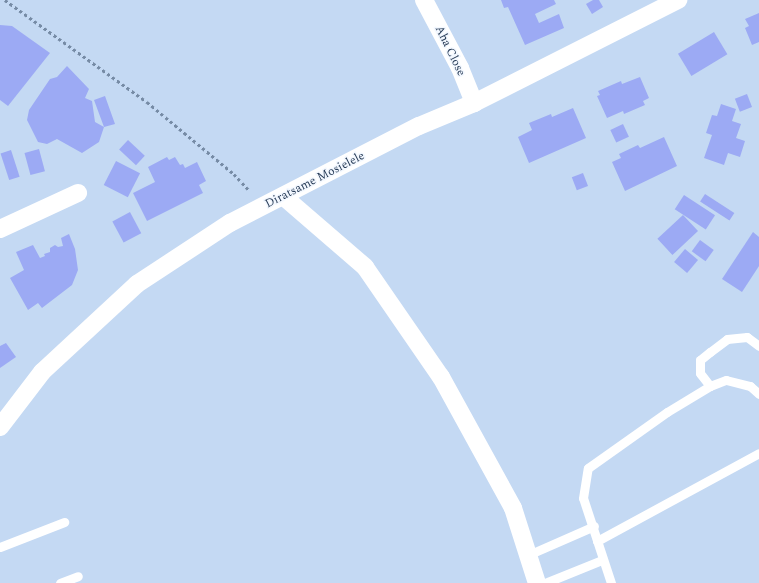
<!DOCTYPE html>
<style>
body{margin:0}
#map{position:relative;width:759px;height:583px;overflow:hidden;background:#c4d9f3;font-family:Spectral,serif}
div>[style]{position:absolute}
.building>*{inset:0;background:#9caaf4;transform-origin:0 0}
.path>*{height:2.5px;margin-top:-1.25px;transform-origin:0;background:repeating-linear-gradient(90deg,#768ba5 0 3px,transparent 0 6px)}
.service>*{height:9px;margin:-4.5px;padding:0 4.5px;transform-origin:4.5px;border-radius:4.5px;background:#fff}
.minor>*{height:18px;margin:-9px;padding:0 9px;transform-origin:9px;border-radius:9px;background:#fff}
span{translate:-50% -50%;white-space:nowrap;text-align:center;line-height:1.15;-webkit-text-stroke:3px #f3f8ff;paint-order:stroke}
.street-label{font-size:12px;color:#293d58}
</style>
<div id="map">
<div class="building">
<div style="clip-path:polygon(501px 0,554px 0,556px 4px,535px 14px,539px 23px,559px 14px,564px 28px,525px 45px,508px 7px,504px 8px)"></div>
<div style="clip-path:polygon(593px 0,599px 0,603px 7px,592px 14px,586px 4px)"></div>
<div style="clip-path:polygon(759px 13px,759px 42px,752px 45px,745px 28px,749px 26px,745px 19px)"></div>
<div style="clip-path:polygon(0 25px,12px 26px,50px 53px,8px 106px,0 100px)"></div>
<div style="left:714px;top:32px;width:26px;height:42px;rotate:59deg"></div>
<div style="clip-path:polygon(67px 66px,89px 89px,85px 98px,92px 101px,95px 122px,104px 127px,94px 100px,105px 96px,115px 124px,104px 127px,99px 142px,82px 153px,57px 139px,47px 144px,38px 142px,27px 120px,29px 110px,50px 79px,57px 77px)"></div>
<div style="clip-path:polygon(640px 77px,649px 98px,643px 101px,645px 105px,624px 114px,623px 111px,607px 118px,597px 96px,600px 95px,598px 91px,621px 81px,622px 84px)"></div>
<div style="left:747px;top:94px;width:14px;height:13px;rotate:69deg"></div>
<div style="clip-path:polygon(721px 104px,736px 109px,732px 121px,741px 124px,736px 138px,745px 141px,740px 157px,728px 153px,724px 165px,704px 158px,712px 135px,706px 133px,712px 115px,717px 116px)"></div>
<div style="clip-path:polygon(573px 108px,586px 138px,529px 163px,518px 137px,532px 130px,529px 123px,551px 114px,552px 117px)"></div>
<div style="left:623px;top:124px;width:14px;height:14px;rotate:65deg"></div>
<div style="clip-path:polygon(664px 137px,677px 166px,625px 191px,612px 162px,621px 158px,619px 154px,638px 145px,640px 148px)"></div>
<div style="left:128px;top:140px;width:23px;height:13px;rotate:43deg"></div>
<div style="left:39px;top:149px;width:23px;height:15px;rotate:75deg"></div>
<div style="left:11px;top:150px;width:28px;height:11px;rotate:72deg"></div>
<div style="clip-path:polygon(167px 157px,169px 160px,175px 157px,180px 165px,183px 164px,185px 168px,197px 162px,206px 181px,199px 185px,203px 193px,147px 221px,133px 193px,155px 182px,148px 167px)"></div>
<div style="left:116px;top:161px;width:27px;height:27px;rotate:27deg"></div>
<div style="left:583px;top:173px;width:14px;height:12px;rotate:69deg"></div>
<div style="left:705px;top:194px;width:35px;height:9px;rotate:33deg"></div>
<div style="left:684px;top:195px;width:37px;height:17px;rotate:33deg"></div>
<div style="left:130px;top:212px;width:24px;height:20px;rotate:62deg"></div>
<div style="left:683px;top:215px;width:22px;height:35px;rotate:47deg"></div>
<div style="clip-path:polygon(753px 232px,759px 237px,759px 266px,742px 292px,722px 279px)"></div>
<div style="clip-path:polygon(69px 234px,75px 249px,78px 270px,72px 285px,42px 308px,38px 303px,28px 310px,10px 278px,24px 270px,16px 252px,33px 245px,40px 258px,45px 256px,44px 254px,50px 252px,50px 248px,55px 245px,58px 247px,63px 246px,61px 238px)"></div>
<div style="left:700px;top:240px;width:17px;height:14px;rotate:36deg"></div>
<div style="left:685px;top:249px;width:17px;height:17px;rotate:40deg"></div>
<div style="clip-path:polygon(6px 343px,16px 357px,0 368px,0 346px)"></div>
</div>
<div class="path">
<div style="left:5px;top:0;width:175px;rotate:35.7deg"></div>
<div style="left:147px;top:102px;width:113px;rotate:39.6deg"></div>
<div style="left:234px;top:174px;width:23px;rotate:47deg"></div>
</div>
<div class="service">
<div style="left:710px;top:386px;width:16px;rotate:-128deg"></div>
<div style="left:700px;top:373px;width:13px;rotate:-90deg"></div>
<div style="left:700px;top:360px;width:13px;rotate:-39deg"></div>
<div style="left:710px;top:352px;width:21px;rotate:-37deg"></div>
<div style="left:727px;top:339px;width:20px;rotate:-6deg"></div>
<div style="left:747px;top:337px;width:15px;rotate:37deg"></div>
<div style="left:597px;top:541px;width:184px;rotate:-28.5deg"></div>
<div style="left:0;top:547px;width:69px;rotate:-21.3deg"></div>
<div style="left:528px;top:555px;width:72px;rotate:-23.7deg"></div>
<div style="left:60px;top:583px;width:19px;rotate:-21deg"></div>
<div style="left:545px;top:583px;width:61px;rotate:-22deg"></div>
<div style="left:611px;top:583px;width:89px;rotate:-108.2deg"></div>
<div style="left:583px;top:498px;width:30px;rotate:-81deg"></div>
<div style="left:588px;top:468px;width:97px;rotate:-35.3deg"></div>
<div style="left:667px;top:412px;width:50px;rotate:-31.2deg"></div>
<div style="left:710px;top:386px;width:17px;rotate:-21deg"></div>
<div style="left:726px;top:380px;width:25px;rotate:14deg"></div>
<div style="left:750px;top:386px;width:12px;rotate:42deg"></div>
</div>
<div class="minor">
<div style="left:424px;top:0;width:77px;rotate:62.1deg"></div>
<div style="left:460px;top:68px;width:38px;rotate:68deg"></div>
<div style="left:284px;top:197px;width:107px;rotate:40.8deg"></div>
<div style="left:365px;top:267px;width:134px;rotate:55.4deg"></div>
<div style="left:441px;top:377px;width:149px;rotate:61.2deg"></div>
<div style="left:513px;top:508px;width:79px;rotate:72.3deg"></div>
<div style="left:0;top:229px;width:86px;rotate:-24.8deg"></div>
<div style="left:0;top:427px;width:69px;rotate:-52.6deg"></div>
<div style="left:42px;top:372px;width:129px;rotate:-42.8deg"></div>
<div style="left:137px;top:284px;width:111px;rotate:-33.3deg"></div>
<div style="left:230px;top:223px;width:212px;rotate:-27.2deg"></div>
<div style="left:419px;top:126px;width:60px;rotate:-22.7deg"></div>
<div style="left:474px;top:103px;width:229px;rotate:-26.8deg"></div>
</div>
<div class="street-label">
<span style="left:450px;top:51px;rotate:64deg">Aha Close</span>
<span style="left:315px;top:180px;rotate:-27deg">Diratsame Mosielele</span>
</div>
</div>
